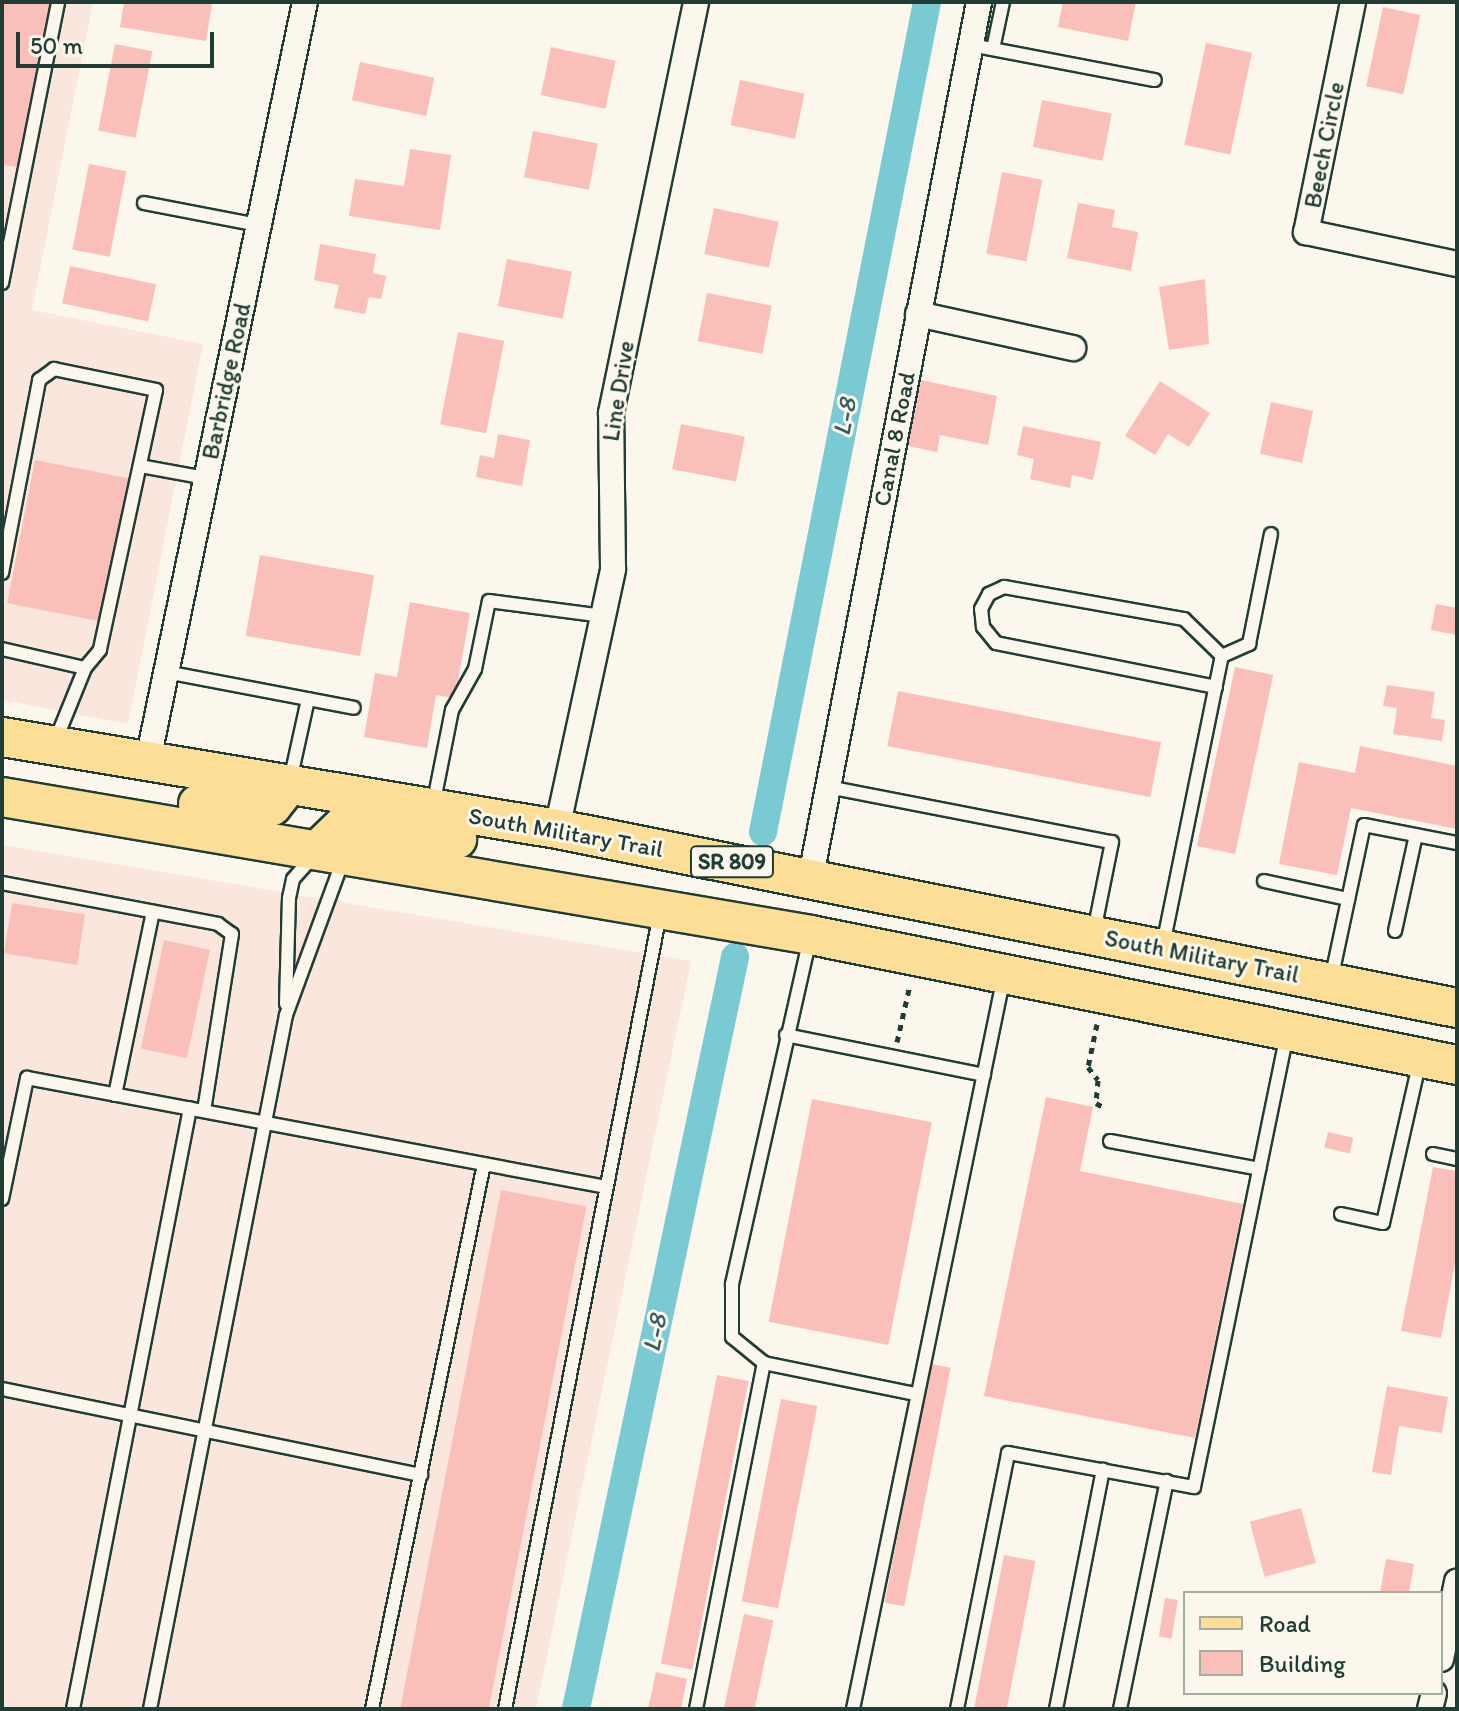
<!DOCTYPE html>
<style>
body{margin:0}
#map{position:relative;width:1459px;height:1711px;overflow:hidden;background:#fbf7ec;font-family:Itim,sans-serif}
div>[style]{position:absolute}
.built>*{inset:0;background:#fbe6dd}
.canal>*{height:28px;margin:-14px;padding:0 14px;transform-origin:14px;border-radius:14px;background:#79cad3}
.building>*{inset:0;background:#fbbfba;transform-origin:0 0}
.path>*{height:5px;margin-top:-2.5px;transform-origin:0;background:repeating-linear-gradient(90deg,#1f3d34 0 6px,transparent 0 12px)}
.roads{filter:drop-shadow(2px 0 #1f3d34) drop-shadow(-2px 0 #1f3d34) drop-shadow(0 2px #1f3d34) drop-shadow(0 -2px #1f3d34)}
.service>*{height:12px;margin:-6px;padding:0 6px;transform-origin:6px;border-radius:6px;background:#fbf7ec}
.minor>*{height:24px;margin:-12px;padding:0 12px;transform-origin:12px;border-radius:12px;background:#fbf7ec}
.primary>*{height:38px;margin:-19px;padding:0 19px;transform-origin:19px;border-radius:19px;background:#fdde96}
span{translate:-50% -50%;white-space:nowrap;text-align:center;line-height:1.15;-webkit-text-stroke:6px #fbf7ec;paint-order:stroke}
.shield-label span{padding:2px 6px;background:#fbf7ec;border:2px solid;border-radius:6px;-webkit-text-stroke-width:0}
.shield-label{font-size:22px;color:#1f3d34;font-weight:700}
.street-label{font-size:24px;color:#1f3d34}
.water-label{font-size:26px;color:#36605c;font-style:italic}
.frame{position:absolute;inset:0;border:4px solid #1f3d34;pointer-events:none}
.legend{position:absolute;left:1183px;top:1591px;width:260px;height:104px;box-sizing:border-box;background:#fbf7ec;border:2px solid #a3ada2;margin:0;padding:10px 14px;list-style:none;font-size:24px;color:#1f3d34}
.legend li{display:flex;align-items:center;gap:16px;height:40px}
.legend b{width:40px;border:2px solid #a3ada2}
.scale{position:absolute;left:16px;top:32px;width:198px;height:36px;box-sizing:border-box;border:4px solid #1f3d34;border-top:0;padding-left:10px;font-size:24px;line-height:28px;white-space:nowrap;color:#1f3d34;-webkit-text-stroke:6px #fbf7ec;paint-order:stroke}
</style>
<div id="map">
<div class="built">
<div style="clip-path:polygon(2px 2px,93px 2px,32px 310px,203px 344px,128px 724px,2px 700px)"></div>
<div style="clip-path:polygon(2px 845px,691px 961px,536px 1709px,2px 1709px)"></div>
</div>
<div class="canal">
<div style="left:763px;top:832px;width:846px;rotate:-78.82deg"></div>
<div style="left:576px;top:1709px;width:769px;rotate:-78.06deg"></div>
</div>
<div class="building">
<div style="clip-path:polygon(2px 2px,53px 2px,19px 167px,2px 165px)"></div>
<div style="clip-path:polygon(124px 2px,212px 4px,206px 41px,120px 27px)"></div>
<div style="clip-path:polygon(1063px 2px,1136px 2px,1128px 41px,1058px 27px)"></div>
<div style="left:1383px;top:7px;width:38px;height:81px;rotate:12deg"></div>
<div style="left:1206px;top:43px;width:47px;height:104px;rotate:12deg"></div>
<div style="left:115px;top:44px;width:38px;height:88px;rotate:11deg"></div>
<div style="left:551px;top:47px;width:66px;height:49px;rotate:12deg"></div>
<div style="left:360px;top:62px;width:76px;height:39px;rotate:12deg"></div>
<div style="left:740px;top:80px;width:66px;height:46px;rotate:12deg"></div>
<div style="left:1042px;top:100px;width:71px;height:48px;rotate:11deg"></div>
<div style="left:533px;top:131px;width:66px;height:47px;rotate:11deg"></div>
<div style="clip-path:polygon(410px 149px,451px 155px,440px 230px,349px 216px,355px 179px,404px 186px)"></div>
<div style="left:89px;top:164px;width:38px;height:87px;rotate:11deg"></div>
<div style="left:1002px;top:172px;width:41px;height:83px;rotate:11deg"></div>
<div style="clip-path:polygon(1078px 203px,1115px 210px,1112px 227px,1138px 232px,1131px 271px,1067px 258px)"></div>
<div style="left:714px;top:208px;width:66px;height:47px;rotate:12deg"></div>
<div style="clip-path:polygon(320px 244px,376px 254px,373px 273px,386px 276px,381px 299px,369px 297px,365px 314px,334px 308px,339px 285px,314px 280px)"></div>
<div style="left:507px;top:259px;width:66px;height:48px;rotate:11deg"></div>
<div style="left:70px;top:266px;width:88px;height:38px;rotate:12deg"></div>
<div style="clip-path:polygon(1205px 279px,1209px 344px,1169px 350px,1159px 287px)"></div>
<div style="left:707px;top:293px;width:66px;height:49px;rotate:11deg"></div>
<div style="left:458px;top:332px;width:47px;height:94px;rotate:11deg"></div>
<div style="clip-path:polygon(921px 380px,997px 396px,988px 445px,940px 435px,937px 452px,908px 446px)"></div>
<div style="clip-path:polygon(1160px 381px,1210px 413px,1189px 447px,1168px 434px,1155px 455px,1125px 436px)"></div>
<div style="left:1271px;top:402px;width:43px;height:53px;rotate:12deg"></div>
<div style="left:681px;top:424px;width:65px;height:46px;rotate:11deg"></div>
<div style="clip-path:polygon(1023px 426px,1101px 442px,1093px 480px,1072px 475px,1070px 488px,1030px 479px,1034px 459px,1017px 455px)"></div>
<div style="clip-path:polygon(498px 434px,530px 440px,522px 486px,476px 477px,480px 455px,494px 458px)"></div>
<div style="left:35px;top:460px;width:98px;height:146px;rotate:11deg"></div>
<div style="left:260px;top:555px;width:116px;height:82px;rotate:10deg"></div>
<div style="clip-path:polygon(410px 602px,470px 613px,455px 698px,436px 695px,427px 748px,364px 737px,375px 673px,397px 677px)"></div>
<div style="clip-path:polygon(1436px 604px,1457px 608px,1457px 635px,1431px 630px)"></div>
<div style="left:1235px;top:667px;width:39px;height:183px;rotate:12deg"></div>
<div style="clip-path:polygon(1387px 685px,1435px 692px,1431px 718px,1445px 720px,1442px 741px,1393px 734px,1397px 708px,1383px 706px)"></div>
<div style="left:898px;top:691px;width:268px;height:56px;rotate:11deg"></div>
<div style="clip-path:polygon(1360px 746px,1457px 766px,1457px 829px,1351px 808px,1337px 875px,1279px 864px,1299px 762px,1355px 773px)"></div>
<div style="left:12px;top:903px;width:74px;height:51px;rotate:9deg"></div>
<div style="left:164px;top:940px;width:47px;height:111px;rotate:12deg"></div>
<div style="clip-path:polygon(1046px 1097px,1093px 1107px,1080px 1171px,1243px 1204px,1195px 1438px,984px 1396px)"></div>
<div style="left:812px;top:1099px;width:122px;height:227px;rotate:11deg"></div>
<div style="left:1328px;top:1132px;width:26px;height:16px;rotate:13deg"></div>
<div style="clip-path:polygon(1433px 1167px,1457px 1171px,1457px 1253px,1441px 1338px,1401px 1331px)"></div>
<div style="left:501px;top:1190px;width:87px;height:530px;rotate:11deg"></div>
<div style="left:931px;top:1364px;width:20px;height:243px;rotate:11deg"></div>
<div style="left:717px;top:1375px;width:32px;height:294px;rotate:11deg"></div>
<div style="clip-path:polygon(1387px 1386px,1448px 1397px,1442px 1433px,1399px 1426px,1391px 1475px,1372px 1472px)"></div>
<div style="left:781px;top:1399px;width:37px;height:206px;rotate:11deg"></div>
<div style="left:1301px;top:1508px;width:57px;height:53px;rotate:75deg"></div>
<div style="left:1004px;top:1555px;width:32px;height:157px;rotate:11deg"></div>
<div style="clip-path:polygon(1386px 1559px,1414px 1564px,1409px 1593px,1380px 1593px)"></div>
<div style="left:1165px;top:1598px;width:13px;height:39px;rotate:9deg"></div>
<div style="left:744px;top:1614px;width:30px;height:97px;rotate:12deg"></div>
<div style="clip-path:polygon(656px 1672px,687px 1679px,681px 1709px,648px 1709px)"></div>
</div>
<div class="path">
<div style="left:1097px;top:1024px;width:44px;rotate:101.8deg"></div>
<div style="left:1088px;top:1067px;width:16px;rotate:52deg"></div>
<div style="left:1098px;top:1080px;width:23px;rotate:95deg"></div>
<div style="left:1096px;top:1103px;width:8px;rotate:30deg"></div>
<div style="left:897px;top:1042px;width:58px;rotate:-77.2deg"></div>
</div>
<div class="roads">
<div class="service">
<div style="left:971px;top:45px;width:187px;rotate:10.8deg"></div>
<div style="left:993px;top:49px;width:48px;rotate:-78deg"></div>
<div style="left:144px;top:203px;width:116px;rotate:10.9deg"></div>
<div style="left:2px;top:283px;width:287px;rotate:-78.7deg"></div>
<div style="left:140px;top:466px;width:67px;rotate:10.3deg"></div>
<div style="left:2px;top:573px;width:197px;rotate:-79.1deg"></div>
<div style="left:39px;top:380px;width:19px;rotate:-36deg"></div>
<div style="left:54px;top:369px;width:104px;rotate:11.6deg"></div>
<div style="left:156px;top:390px;width:266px;rotate:102.2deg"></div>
<div style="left:100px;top:650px;width:23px;rotate:130deg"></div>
<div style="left:85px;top:668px;width:80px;rotate:112.1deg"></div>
<div style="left:2px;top:649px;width:85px;rotate:12.9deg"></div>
<div style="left:166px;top:672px;width:191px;rotate:10.8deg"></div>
<div style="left:1216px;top:687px;width:224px;rotate:-168.7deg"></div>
<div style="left:996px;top:643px;width:21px;rotate:-129deg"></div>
<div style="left:983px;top:627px;width:18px;rotate:-96deg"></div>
<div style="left:981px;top:609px;width:17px;rotate:-62deg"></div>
<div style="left:989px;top:594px;width:17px;rotate:-25deg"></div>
<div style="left:1004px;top:587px;width:183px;rotate:10.1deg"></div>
<div style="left:1184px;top:619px;width:53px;rotate:44.2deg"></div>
<div style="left:290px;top:781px;width:84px;rotate:-77.6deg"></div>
<div style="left:828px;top:787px;width:289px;rotate:11deg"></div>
<div style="left:1112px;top:842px;width:91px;rotate:101.4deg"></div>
<div style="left:433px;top:806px;width:98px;rotate:-78.8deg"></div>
<div style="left:452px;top:710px;width:47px;rotate:-60.7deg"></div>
<div style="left:475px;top:669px;width:69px;rotate:-78.4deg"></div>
<div style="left:489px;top:601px;width:115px;rotate:7.5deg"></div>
<div style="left:1264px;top:881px;width:86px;rotate:12.1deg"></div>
<div style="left:2px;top:883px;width:220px;rotate:10.7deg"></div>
<div style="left:218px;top:924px;width:17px;rotate:36deg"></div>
<div style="left:232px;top:934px;width:179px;rotate:99deg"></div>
<div style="left:1395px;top:931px;width:98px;rotate:-77.7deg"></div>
<div style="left:1163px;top:945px;width:295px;rotate:-78.5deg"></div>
<div style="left:1222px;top:656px;width:30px;rotate:-24deg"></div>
<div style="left:1249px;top:644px;width:112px;rotate:-78.7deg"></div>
<div style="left:1331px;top:980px;width:158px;rotate:-78deg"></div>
<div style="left:1364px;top:825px;width:95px;rotate:11deg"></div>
<div style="left:286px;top:1004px;width:106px;rotate:-88.4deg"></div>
<div style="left:289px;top:898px;width:19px;rotate:-78deg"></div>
<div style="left:293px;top:879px;width:28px;rotate:-48deg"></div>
<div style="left:786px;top:1035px;width:202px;rotate:11.4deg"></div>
<div style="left:115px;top:1095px;width:187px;rotate:-78.3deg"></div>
<div style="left:1110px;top:1141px;width:152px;rotate:10.6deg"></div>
<div style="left:1433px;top:1154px;width:25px;rotate:12deg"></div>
<div style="left:2px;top:1199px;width:124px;rotate:-78.3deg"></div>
<div style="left:27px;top:1078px;width:589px;rotate:10.66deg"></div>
<div style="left:1341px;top:1214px;width:43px;rotate:12.1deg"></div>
<div style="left:1383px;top:1223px;width:167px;rotate:-77.2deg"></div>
<div style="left:764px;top:1363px;width:154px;rotate:11.6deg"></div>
<div style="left:2px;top:1389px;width:428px;rotate:11.6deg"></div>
<div style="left:73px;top:1709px;width:612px;rotate:-78.98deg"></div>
<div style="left:150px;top:1709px;width:707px;rotate:-78.91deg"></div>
<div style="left:286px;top:1015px;width:165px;rotate:-69.8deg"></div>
<div style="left:372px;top:1709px;width:556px;rotate:-78.39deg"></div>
<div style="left:505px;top:1709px;width:810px;rotate:-78.97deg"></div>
<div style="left:696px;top:1709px;width:353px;rotate:-78.9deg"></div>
<div style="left:764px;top:1363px;width:41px;rotate:-140.9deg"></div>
<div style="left:732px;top:1337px;width:53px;rotate:-90deg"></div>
<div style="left:732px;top:1284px;width:354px;rotate:-77.3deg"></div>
<div style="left:853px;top:1709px;width:748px;rotate:-78.36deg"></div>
<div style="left:957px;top:1709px;width:261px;rotate:-78.7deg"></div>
<div style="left:1008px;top:1453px;width:189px;rotate:10.4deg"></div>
<div style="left:1194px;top:1487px;width:459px;rotate:-78.4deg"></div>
<div style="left:1056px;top:1709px;width:244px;rotate:-78.9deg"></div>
<div style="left:1120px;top:1709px;width:233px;rotate:-78.4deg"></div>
</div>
<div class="minor">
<div style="left:1353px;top:2px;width:235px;rotate:101.5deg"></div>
<div style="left:1306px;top:232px;width:154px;rotate:12deg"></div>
<div style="left:918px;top:314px;width:159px;rotate:12.4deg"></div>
<div style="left:148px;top:760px;width:774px;rotate:-78.3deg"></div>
<div style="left:557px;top:829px;width:266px;rotate:-77.8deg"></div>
<div style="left:613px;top:569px;width:156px;rotate:-90.7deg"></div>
<div style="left:611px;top:413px;width:420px;rotate:-78.3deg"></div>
<div style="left:811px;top:876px;width:890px;rotate:-79.12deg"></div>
<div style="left:1441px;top:1659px;width:79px;rotate:-78.3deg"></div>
<div style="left:1430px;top:1709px;width:16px;rotate:-76deg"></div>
</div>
<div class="primary">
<div style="left:2px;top:737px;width:563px;rotate:9.41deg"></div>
<div style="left:557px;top:829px;width:918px;rotate:11.25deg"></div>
<div style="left:2px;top:797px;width:821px;rotate:9.68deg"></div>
<div style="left:811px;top:935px;width:659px;rotate:11.38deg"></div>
<div style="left:198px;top:804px;width:45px;rotate:9deg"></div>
<div style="left:242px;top:811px;width:30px;rotate:-9deg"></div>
<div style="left:272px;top:806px;width:28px;rotate:-52deg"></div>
<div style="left:320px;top:848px;width:32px;rotate:-44deg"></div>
<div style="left:343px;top:826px;width:115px;rotate:6.5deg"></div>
</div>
</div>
<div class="shield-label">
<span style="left:732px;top:862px">SR 809</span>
</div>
<div class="street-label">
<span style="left:1324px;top:145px;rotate:-79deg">Beech Circle</span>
<span style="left:226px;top:381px;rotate:-78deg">Barbridge Road</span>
<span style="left:618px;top:391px;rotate:-81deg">Line Drive</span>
<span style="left:894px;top:439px;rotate:-79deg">Canal 8 Road</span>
<span style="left:566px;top:832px;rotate:10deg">South Military Trail</span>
<span style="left:1202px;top:956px;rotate:11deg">South Military Trail</span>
</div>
<div class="water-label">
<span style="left:845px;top:417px;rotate:-79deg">L-8</span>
<span style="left:655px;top:1333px;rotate:-78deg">L-8</span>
</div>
<div class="frame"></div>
<ul class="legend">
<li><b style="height:10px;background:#fdde96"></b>Road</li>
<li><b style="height:22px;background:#fbbfba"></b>Building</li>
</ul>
<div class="scale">50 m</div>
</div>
